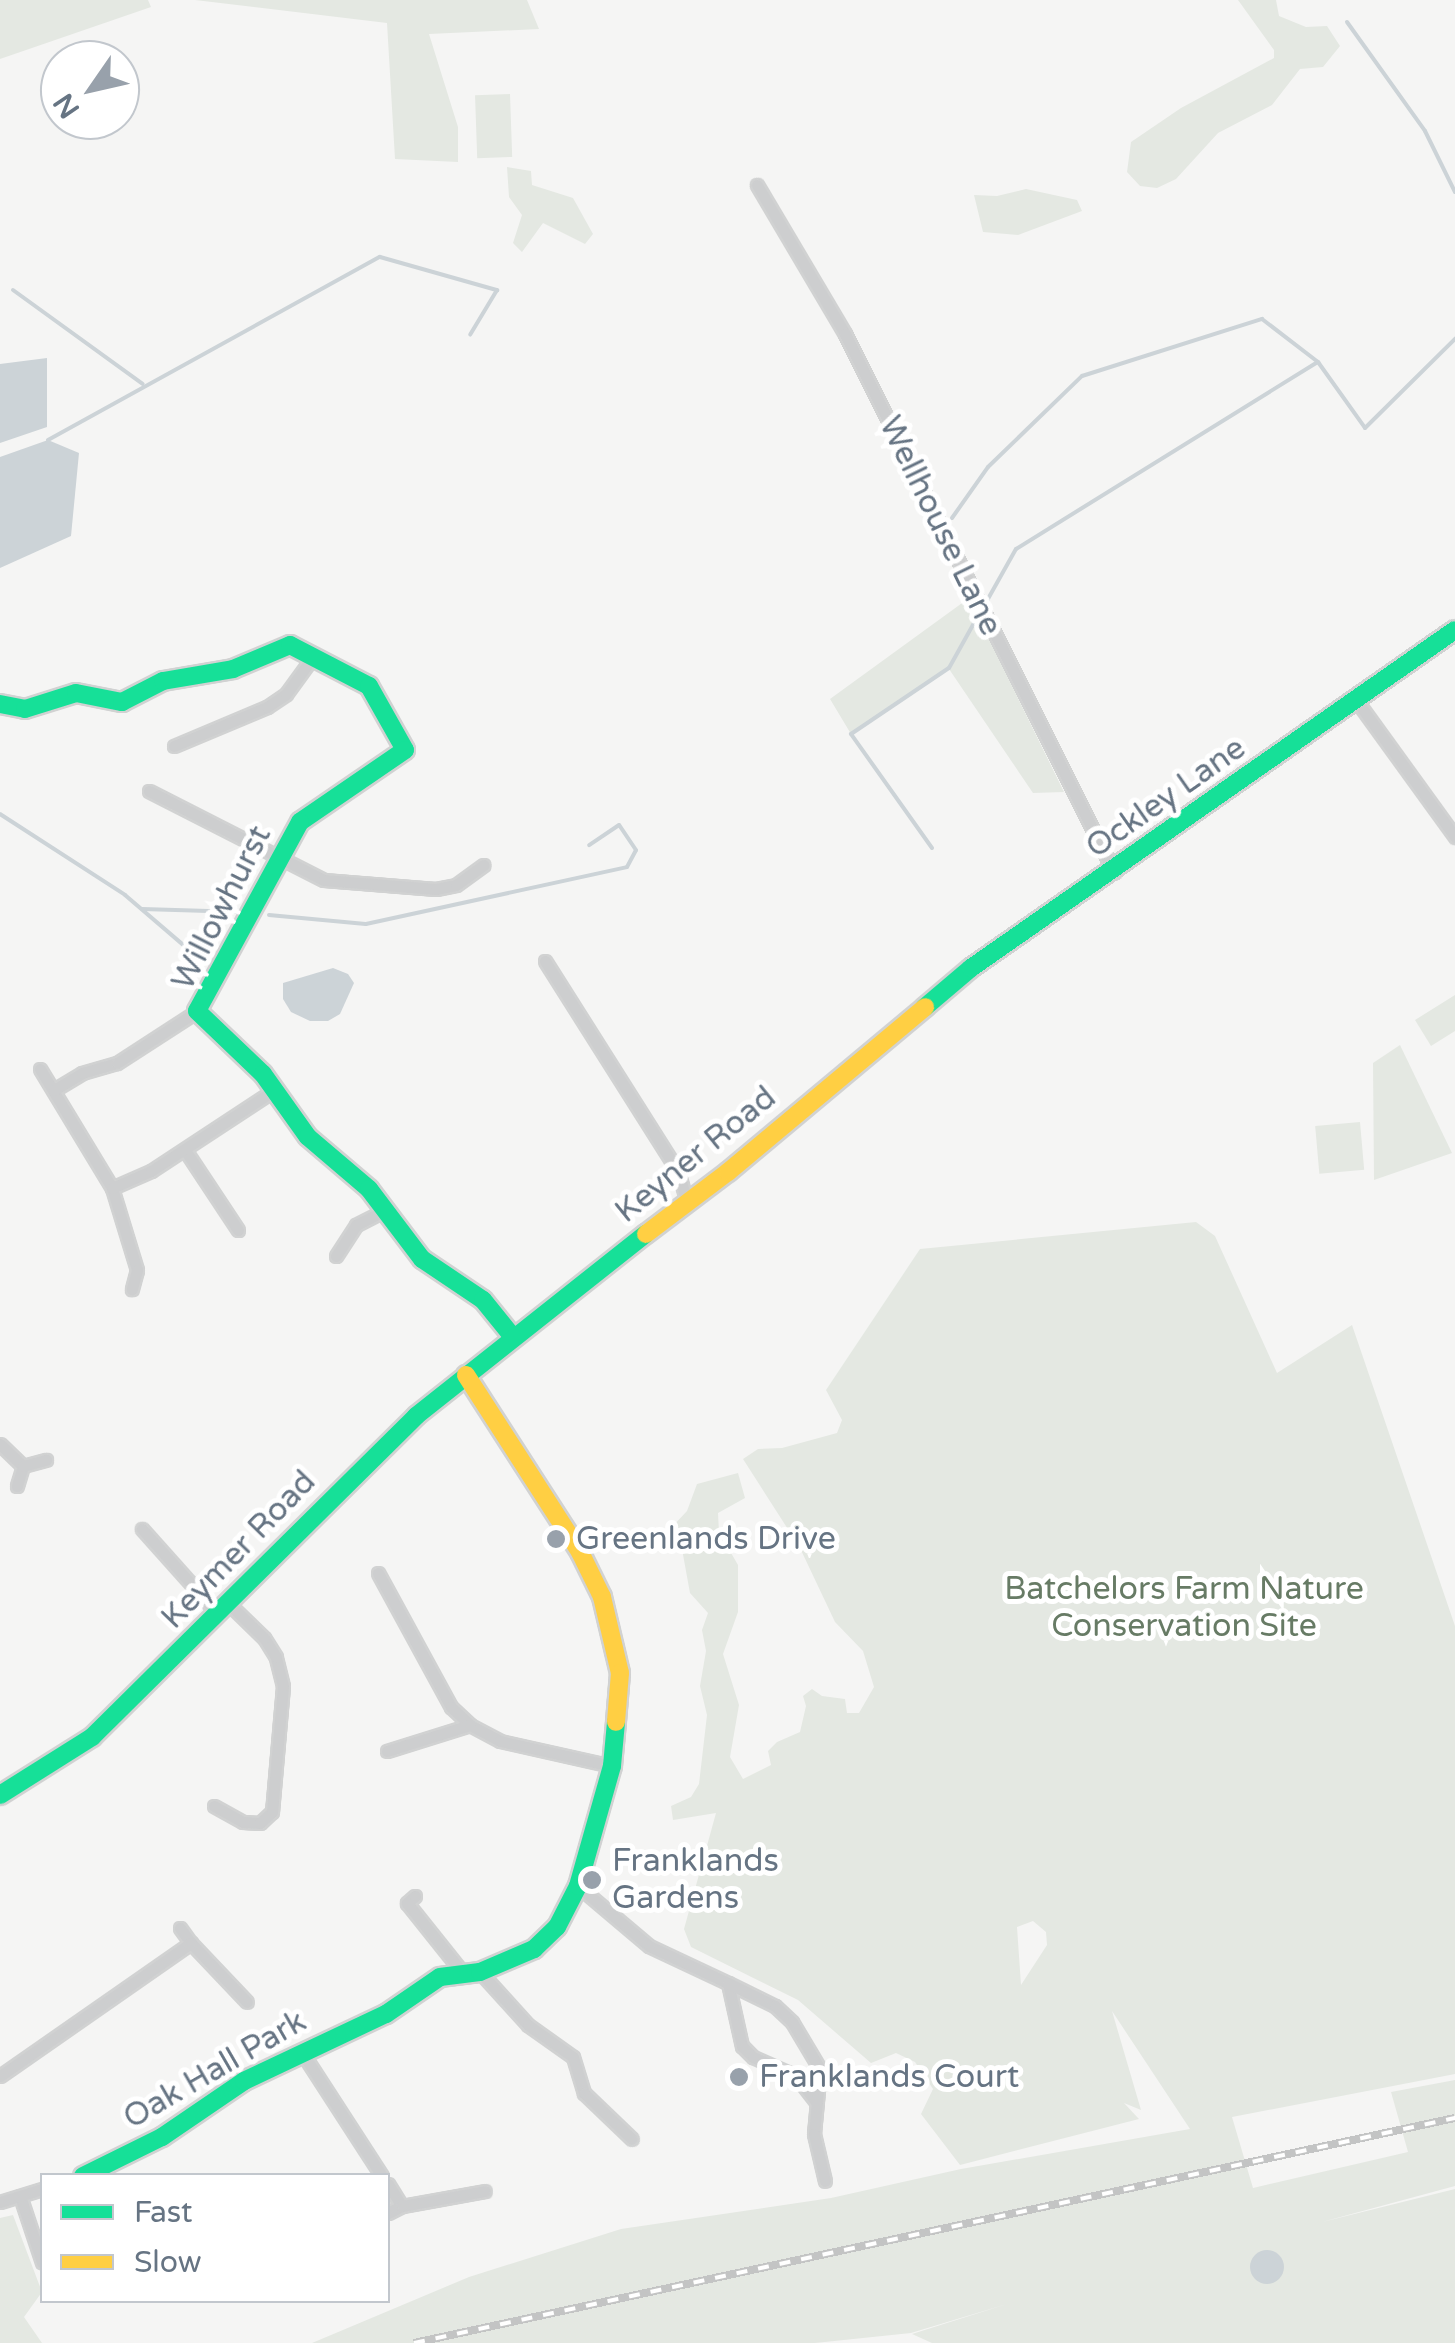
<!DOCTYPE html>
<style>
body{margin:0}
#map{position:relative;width:1455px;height:2343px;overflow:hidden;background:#f5f5f4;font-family:"Varela Round",sans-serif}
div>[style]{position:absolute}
.green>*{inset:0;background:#e4e8e2;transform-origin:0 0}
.water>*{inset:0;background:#ccd3d7}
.round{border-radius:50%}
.stream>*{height:4px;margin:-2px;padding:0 2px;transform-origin:2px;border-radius:2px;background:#ccd3d7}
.roads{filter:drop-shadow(2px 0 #d1d2d2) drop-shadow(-2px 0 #d1d2d2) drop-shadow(0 2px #d1d2d2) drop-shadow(0 -2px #d1d2d2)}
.street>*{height:11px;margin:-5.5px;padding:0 5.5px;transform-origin:5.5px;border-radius:5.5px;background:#cdcecf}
.fast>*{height:18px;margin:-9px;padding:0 9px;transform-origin:9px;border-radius:9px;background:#16e098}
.slow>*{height:18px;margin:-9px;padding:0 9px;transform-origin:9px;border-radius:9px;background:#ffcf43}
.rail>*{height:8px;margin-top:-4px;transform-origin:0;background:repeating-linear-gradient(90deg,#fff 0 11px,#c3c4c4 0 22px);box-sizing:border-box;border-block:2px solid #c3c4c4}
.dots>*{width:28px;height:28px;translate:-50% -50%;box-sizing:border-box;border:5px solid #fff;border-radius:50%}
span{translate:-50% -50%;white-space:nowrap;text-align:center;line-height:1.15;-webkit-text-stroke:10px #fff;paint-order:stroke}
.street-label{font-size:32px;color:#667483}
.poi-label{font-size:32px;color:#667483}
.left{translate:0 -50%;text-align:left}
.park-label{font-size:32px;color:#677b65}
.legend{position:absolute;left:40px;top:2173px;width:350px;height:130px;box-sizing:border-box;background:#fff;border:2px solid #c2c7cd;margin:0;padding:12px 18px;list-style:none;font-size:30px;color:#667483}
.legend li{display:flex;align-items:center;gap:20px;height:50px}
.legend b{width:50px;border:2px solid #c2c7cd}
.north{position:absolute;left:40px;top:40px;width:100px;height:100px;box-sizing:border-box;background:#fff;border:2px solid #c2c7cd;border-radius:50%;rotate:236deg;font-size:28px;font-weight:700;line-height:40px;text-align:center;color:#667483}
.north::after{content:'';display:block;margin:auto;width:35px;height:45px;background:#98a1ab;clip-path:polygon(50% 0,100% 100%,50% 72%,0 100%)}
</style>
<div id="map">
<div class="green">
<div style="clip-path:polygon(0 0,148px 0,151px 7px,0 59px)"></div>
<div style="clip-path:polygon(195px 0,527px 0,539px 29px,429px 34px,458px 127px,458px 162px,395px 159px,387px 23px)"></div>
<div style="clip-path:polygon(1238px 0,1276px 0,1279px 16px,1306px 27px,1327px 26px,1340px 46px,1323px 67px,1300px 69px,1272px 105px,1218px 133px,1176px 179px,1157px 188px,1140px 186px,1127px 172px,1131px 142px,1181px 108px,1274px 58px,1274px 50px)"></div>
<div style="left:510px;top:94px;width:63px;height:35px;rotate:88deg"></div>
<div style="clip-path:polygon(507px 167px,531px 171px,532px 185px,573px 198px,593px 234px,585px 244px,543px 223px,522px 252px,513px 243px,522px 215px,509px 197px)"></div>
<div style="clip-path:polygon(1026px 189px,1077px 200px,1082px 211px,1018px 235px,983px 232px,974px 195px,997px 196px)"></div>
<div style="clip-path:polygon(969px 598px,1064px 792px,1033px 793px,949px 669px,851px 734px,830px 699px)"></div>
<div style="clip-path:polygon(1455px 995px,1455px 1031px,1431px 1046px,1415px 1020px)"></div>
<div style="clip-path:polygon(1400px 1045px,1452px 1153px,1374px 1180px,1373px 1063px)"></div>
<div style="left:1360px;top:1122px;width:48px;height:45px;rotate:85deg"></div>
<div style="clip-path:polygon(evenodd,1196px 1222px,1215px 1236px,1277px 1373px,1352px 1325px,1455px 1626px,1455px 2074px,1232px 2117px,1253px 2188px,1408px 2152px,1391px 2092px,1455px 2080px,1455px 2186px,1322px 2222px,1455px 2189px,1455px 2343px,932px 2343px,912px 2334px,1007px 2304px,911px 2333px,815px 2343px,312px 2343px,469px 2277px,621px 2229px,831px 2198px,961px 2169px,1190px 2129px,1112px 2011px,1141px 2110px,1124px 2103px,1139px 2119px,960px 2165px,921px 2114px,933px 2089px,915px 2062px,896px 2053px,871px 2063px,798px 2000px,691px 1947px,684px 1929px,716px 1813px,673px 1820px,671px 1806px,691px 1797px,699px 1784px,707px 1715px,700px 1686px,706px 1651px,702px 1630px,708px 1613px,690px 1593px,682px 1549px,671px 1528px,687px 1511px,697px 1484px,738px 1473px,745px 1498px,718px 1513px,719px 1532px,738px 1565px,738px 1612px,723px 1654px,739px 1705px,730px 1757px,743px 1779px,771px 1765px,768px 1751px,777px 1742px,800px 1732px,806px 1706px,803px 1696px,812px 1689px,822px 1696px,845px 1699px,847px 1713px,859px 1713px,874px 1687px,863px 1651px,835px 1622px,800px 1548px,743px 1459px,758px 1449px,782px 1448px,837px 1433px,842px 1420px,826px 1390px,920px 1249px,1196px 1222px,1033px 1921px,1046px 1932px,1047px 1945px,1021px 1985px,1017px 1927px,1033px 1921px)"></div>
<div style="clip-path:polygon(13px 2215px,42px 2292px,24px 2317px,42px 2343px,0 2343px,0 2218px)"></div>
</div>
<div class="water">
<div style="clip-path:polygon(47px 358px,47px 427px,0 443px,0 364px)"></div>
<div style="clip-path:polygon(48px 440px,79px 453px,71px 536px,0 568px,0 457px)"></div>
<div style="clip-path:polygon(333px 968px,348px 974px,354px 983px,340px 1014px,328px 1021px,310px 1021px,291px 1012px,283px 999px,283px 983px)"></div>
<div class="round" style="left:1250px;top:2250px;width:34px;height:34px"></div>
</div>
<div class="stream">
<div style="left:1347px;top:22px;width:134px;rotate:54.4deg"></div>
<div style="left:1425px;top:131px;width:68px;rotate:63.8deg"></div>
<div style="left:13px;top:290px;width:160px;rotate:35.9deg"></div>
<div style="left:48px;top:440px;width:379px;rotate:-28.9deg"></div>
<div style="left:380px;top:257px;width:122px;rotate:15.8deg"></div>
<div style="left:497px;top:290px;width:52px;rotate:121deg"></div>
<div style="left:952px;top:518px;width:62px;rotate:-54.8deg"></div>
<div style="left:988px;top:467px;width:131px;rotate:-44.1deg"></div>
<div style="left:1082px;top:376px;width:189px;rotate:-17.6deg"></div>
<div style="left:1262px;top:319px;width:71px;rotate:37.5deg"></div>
<div style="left:1318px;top:362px;width:81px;rotate:54.5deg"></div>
<div style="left:1365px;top:428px;width:127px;rotate:-44.7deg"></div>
<div style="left:984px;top:606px;width:65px;rotate:-60.7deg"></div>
<div style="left:1016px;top:549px;width:355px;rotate:-31.8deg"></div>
<div style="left:0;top:814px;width:149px;rotate:32.9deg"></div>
<div style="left:125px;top:895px;width:92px;rotate:40.6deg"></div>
<div style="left:932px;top:848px;width:140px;rotate:-125.4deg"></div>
<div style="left:851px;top:734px;width:118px;rotate:-34deg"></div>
<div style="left:949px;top:668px;width:62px;rotate:-60.9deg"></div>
<div style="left:142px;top:909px;width:100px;rotate:1.7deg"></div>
<div style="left:269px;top:915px;width:97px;rotate:5.3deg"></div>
<div style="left:366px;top:924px;width:267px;rotate:-12.3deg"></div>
<div style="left:627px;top:867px;width:19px;rotate:-62deg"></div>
<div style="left:636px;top:850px;width:30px;rotate:-124deg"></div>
<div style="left:619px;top:825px;width:36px;rotate:146deg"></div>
</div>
<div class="roads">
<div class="street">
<div style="left:757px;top:185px;width:173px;rotate:59.4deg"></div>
<div style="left:845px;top:334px;width:602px;rotate:63.43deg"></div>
<div style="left:1356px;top:700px;width:169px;rotate:54.1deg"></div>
<div style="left:174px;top:746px;width:101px;rotate:-22.8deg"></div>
<div style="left:267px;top:707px;width:23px;rotate:-34deg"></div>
<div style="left:286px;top:694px;width:46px;rotate:-53.9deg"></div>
<div style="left:149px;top:791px;width:196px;rotate:27deg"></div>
<div style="left:324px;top:880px;width:112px;rotate:4.6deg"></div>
<div style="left:436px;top:889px;width:20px;rotate:-11deg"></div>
<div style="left:456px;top:885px;width:34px;rotate:-36deg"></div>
<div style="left:545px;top:961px;width:249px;rotate:57.7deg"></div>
<div style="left:678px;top:1171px;width:32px;rotate:74deg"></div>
<div style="left:40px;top:1069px;width:139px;rotate:58.8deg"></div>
<div style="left:112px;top:1188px;width:86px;rotate:73deg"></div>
<div style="left:137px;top:1270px;width:20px;rotate:105deg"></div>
<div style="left:54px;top:1090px;width:33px;rotate:-31deg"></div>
<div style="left:82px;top:1073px;width:36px;rotate:-16deg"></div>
<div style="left:117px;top:1063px;width:95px;rotate:-33deg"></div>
<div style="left:185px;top:1150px;width:96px;rotate:56.5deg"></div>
<div style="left:112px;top:1188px;width:43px;rotate:-23.6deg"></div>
<div style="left:151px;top:1171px;width:149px;rotate:-33.3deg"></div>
<div style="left:336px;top:1256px;width:37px;rotate:-57deg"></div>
<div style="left:356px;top:1225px;width:30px;rotate:-27deg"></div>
<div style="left:0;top:1444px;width:32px;rotate:44deg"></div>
<div style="left:23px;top:1466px;width:21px;rotate:107deg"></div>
<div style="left:23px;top:1466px;width:24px;rotate:-15deg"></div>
<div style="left:142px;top:1529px;width:115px;rotate:48.2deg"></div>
<div style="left:378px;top:1573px;width:153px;rotate:61.4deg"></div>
<div style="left:451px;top:1707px;width:26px;rotate:43deg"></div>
<div style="left:470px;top:1725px;width:34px;rotate:28deg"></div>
<div style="left:500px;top:1741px;width:115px;rotate:12.6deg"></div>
<div style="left:387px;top:1751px;width:87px;rotate:-17.4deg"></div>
<div style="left:214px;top:1806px;width:33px;rotate:29deg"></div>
<div style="left:243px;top:1822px;width:17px;rotate:3deg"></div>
<div style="left:260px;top:1823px;width:16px;rotate:-43deg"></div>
<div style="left:272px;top:1812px;width:126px;rotate:-85deg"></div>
<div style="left:283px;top:1686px;width:30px;rotate:-104deg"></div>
<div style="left:276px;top:1657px;width:22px;rotate:-122deg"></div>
<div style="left:264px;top:1638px;width:49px;rotate:-135.8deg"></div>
<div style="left:578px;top:1886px;width:93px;rotate:40.2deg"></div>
<div style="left:649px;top:1946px;width:87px;rotate:25.1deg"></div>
<div style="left:728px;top:1983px;width:65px;rotate:77.5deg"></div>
<div style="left:742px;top:2046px;width:16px;rotate:45deg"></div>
<div style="left:753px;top:2057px;width:47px;rotate:23.8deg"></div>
<div style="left:796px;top:2076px;width:33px;rotate:52deg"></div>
<div style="left:415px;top:1896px;width:11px;rotate:139deg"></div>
<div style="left:407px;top:1903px;width:88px;rotate:51.4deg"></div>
<div style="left:180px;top:1928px;width:19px;rotate:54deg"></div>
<div style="left:480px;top:1972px;width:72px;rotate:47.8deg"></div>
<div style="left:528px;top:2025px;width:55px;rotate:35.4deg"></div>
<div style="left:573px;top:2057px;width:38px;rotate:73deg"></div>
<div style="left:584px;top:2093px;width:66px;rotate:43.8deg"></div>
<div style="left:728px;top:1983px;width:52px;rotate:26.1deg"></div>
<div style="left:775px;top:2006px;width:23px;rotate:43deg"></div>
<div style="left:792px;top:2022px;width:55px;rotate:59.2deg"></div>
<div style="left:820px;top:2069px;width:65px;rotate:95.3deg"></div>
<div style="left:814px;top:2134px;width:48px;rotate:76.8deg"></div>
<div style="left:301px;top:2051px;width:149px;rotate:57.1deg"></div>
<div style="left:0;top:2076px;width:233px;rotate:-34.9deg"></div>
<div style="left:191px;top:1943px;width:81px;rotate:46.5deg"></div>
<div style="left:388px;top:2184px;width:26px;rotate:58deg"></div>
<div style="left:20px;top:2196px;width:70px;rotate:71.6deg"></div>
<div style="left:0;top:2202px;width:44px;rotate:-17.2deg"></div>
<div style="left:388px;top:2213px;width:16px;rotate:-27deg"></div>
<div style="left:402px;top:2206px;width:84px;rotate:-10.2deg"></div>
</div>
<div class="fast">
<div style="left:0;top:704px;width:25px;rotate:11deg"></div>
<div style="left:25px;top:709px;width:53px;rotate:-17.4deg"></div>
<div style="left:76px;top:693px;width:47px;rotate:11.1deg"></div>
<div style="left:122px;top:702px;width:46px;rotate:-27.1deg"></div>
<div style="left:163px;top:681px;width:71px;rotate:-9.7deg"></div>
<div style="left:233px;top:669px;width:62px;rotate:-22.8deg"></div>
<div style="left:290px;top:645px;width:89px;rotate:27.4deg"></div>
<div style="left:369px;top:686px;width:73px;rotate:60.6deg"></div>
<div style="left:405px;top:750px;width:127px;rotate:145.6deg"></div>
<div style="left:300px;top:822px;width:215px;rotate:118.6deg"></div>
<div style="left:197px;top:1011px;width:91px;rotate:43.7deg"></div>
<div style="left:263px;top:1074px;width:77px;rotate:54.5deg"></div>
<div style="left:308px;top:1137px;width:80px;rotate:40.4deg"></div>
<div style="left:369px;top:1189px;width:88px;rotate:52.9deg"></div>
<div style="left:422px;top:1259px;width:73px;rotate:33.9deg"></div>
<div style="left:483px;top:1300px;width:48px;rotate:51deg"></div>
<div style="left:925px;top:1007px;width:60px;rotate:-40.3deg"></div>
<div style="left:971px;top:968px;width:590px;rotate:-34.93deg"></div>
<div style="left:0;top:1795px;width:109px;rotate:-32.2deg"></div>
<div style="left:92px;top:1737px;width:456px;rotate:-44.7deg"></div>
<div style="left:416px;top:1416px;width:293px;rotate:-38.4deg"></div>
<div style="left:83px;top:2176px;width:88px;rotate:-26.3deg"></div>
<div style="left:162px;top:2137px;width:99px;rotate:-34.3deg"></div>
<div style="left:244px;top:2081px;width:157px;rotate:-25.3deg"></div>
<div style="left:386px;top:2014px;width:65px;rotate:-34.4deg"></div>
<div style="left:440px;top:1977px;width:40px;rotate:-7.1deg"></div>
<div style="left:480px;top:1972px;width:59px;rotate:-23.1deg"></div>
<div style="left:534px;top:1949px;width:32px;rotate:-44deg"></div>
<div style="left:557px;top:1927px;width:46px;rotate:-62.9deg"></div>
<div style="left:578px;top:1886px;width:125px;rotate:-74.2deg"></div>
<div style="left:612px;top:1766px;width:44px;rotate:-84.8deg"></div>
</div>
<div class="slow">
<div style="left:646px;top:1234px;width:103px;rotate:-37.1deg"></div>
<div style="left:728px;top:1172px;width:257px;rotate:-39.9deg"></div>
<div style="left:466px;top:1375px;width:211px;rotate:57.2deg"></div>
<div style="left:580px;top:1552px;width:50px;rotate:63.9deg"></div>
<div style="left:602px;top:1597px;width:78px;rotate:76.7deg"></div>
<div style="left:620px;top:1673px;width:49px;rotate:94.7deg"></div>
</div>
</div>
<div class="rail">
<div style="left:414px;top:2343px;width:1065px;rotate:-12.2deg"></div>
</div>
<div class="dots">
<div style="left:556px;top:1539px;background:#98a1ab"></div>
<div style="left:592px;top:1880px;background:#98a1ab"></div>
<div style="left:739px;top:2077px;background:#98a1ab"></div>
</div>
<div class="street-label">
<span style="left:940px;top:526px;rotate:64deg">Wellhouse Lane</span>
<span style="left:1166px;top:798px;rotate:-35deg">Ockley Lane</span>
<span style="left:222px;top:908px;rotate:-63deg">Willowhurst</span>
<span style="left:696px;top:1155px;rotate:-39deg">Keyner Road</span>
<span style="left:239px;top:1550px;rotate:-46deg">Keymer Road</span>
<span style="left:215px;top:2070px;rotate:-30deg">Oak Hall Park</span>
</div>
<div class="poi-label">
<span class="left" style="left:576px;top:1539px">Greenlands Drive</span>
<span class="left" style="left:612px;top:1880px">Franklands<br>Gardens</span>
<span class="left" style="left:759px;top:2077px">Franklands Court</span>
</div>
<div class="park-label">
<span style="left:1184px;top:1608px">Batchelors Farm Nature<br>Conservation Site</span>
</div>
<ul class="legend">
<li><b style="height:12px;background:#16e098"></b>Fast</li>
<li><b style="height:12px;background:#ffcf43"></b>Slow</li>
</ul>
<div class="north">N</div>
</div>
